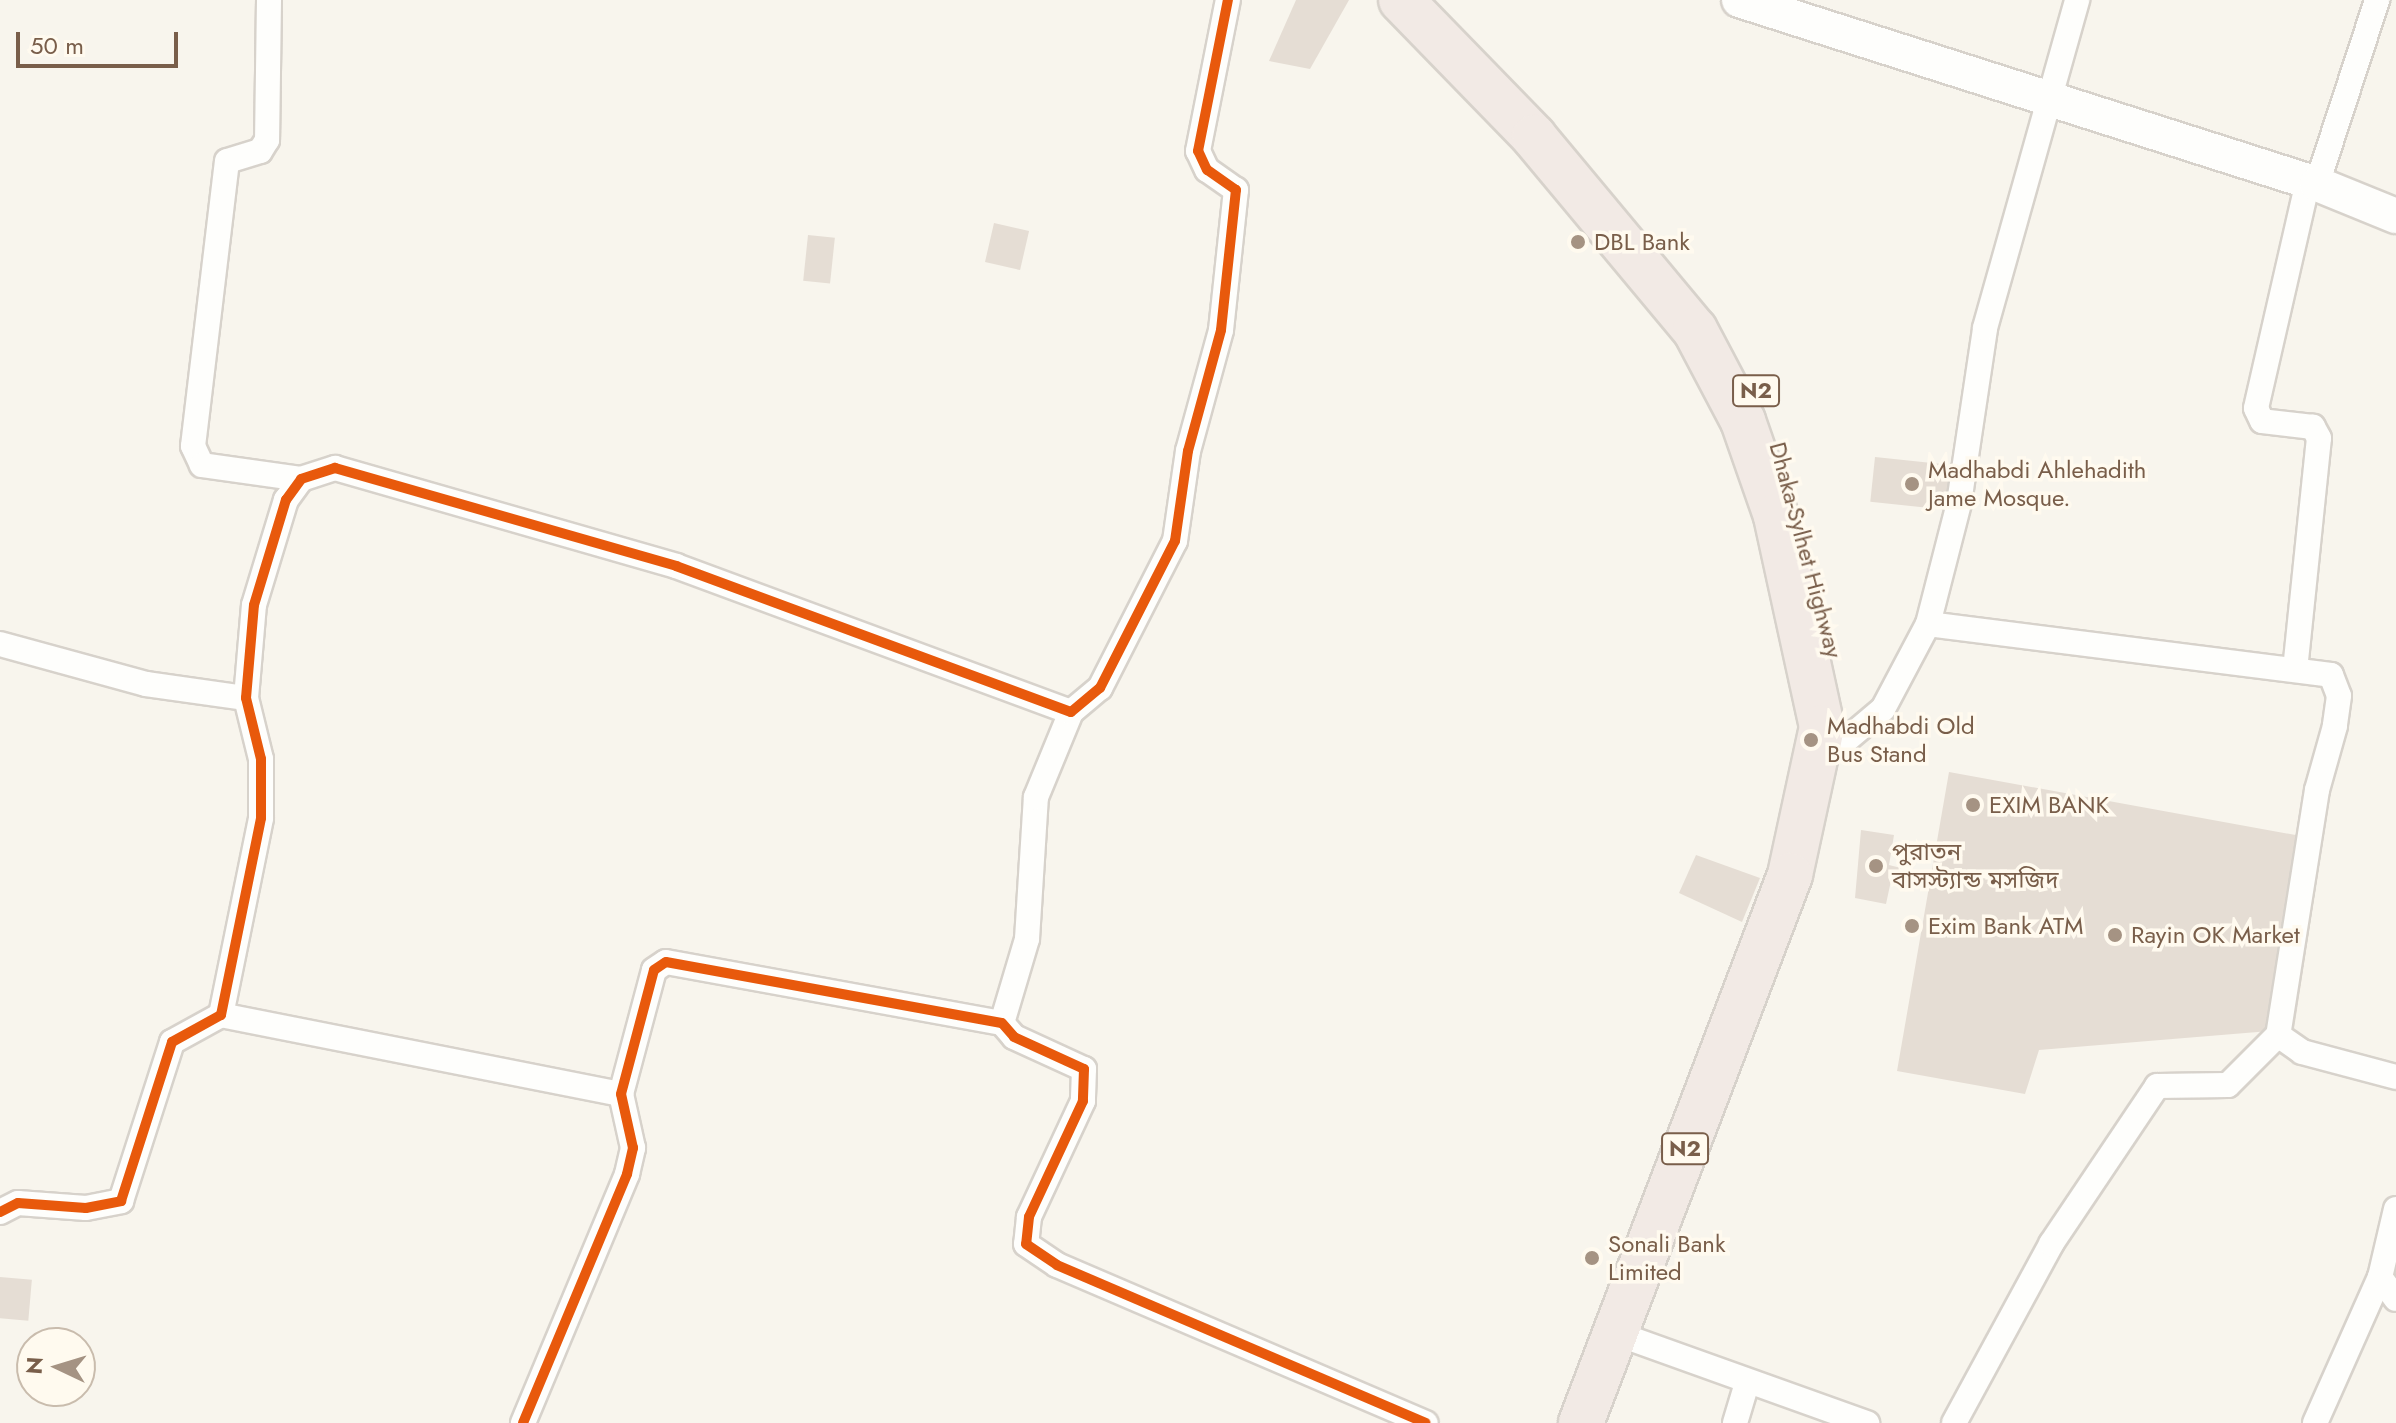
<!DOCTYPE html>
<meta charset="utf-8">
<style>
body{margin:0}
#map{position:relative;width:2396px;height:1423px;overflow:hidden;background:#f8f5ed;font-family:Jost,"Noto Sans Bengali",sans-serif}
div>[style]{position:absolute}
.building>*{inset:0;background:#e5ddd4;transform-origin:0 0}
.roads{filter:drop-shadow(2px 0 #d7d2cb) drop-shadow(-2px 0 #d7d2cb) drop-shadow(0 2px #d7d2cb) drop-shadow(0 -2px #d7d2cb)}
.street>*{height:24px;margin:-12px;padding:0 12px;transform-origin:12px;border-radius:12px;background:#fefefc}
.secondary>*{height:34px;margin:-17px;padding:0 17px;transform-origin:17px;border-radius:17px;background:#fefefc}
.highway>*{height:44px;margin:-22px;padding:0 22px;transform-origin:22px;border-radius:22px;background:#f2eae5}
.cycleway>*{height:10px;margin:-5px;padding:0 5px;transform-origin:5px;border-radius:5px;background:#e8590c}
.dots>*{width:22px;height:22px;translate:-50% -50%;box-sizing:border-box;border:4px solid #fffaef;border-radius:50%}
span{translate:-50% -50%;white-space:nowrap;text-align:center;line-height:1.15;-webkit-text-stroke:7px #fffaef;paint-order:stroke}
.shield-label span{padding:2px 6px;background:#fffaef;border:2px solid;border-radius:6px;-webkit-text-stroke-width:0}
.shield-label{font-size:22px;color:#795e4a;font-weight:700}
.poi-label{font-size:24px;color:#795e4a}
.left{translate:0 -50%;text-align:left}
.street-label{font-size:24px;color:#795e4a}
.north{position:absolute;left:16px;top:1327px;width:80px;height:80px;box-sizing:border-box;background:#fffaef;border:2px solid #c9bcad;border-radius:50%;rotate:274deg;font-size:22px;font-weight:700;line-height:32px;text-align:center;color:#795e4a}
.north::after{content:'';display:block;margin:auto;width:28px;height:36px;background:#a59383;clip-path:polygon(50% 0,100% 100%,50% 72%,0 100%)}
.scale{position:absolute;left:16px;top:32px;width:162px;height:36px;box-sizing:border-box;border:4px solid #795e4a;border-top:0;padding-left:10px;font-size:24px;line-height:28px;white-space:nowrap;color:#795e4a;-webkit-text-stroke:6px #fffaef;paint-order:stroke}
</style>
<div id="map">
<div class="building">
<div style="clip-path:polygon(1296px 0,1349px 0,1310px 69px,1269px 61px)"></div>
<div style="left:994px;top:223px;width:36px;height:40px;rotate:13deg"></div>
<div style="left:808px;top:235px;width:27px;height:46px;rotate:6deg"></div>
<div style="left:1875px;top:457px;width:81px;height:45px;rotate:6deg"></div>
<div style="clip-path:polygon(1949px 772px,2323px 840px,2294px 1029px,2039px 1050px,2025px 1094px,1897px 1071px)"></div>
<div style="clip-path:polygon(1861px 830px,1894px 835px,1889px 865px,1901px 868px,1892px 876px,1886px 904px,1855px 898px)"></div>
<div style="clip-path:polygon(1696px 855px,1760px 878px,1742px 922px,1679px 893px)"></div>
<div style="left:0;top:1277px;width:32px;height:41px;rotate:5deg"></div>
</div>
<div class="roads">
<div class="street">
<div style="left:269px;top:0;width:140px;rotate:90.8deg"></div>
<div style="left:267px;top:140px;width:13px;rotate:122deg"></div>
<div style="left:260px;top:151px;width:34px;rotate:163deg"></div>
<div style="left:227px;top:161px;width:287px;rotate:96.8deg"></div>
<div style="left:193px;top:446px;width:21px;rotate:65deg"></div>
<div style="left:202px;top:465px;width:100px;rotate:8deg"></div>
<div style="left:2317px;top:184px;width:194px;rotate:-71.9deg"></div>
<div style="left:1928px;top:624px;width:406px;rotate:7.2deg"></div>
<div style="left:2331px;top:675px;width:22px;rotate:69deg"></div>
<div style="left:2339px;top:696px;width:30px;rotate:98deg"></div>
<div style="left:2335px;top:726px;width:66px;rotate:105.7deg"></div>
<div style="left:2317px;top:790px;width:248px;rotate:99deg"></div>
<div style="left:2278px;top:1035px;width:29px;rotate:35deg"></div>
<div style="left:2302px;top:1052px;width:97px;rotate:14.9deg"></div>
<div style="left:0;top:644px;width:151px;rotate:15.3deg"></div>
<div style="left:146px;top:684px;width:101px;rotate:8deg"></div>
<div style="left:2295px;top:670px;width:233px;rotate:-84.1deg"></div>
<div style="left:2319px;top:438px;width:13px;rotate:-119deg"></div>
<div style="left:2313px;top:427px;width:51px;rotate:-173.3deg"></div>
<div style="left:2262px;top:421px;width:14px;rotate:-115deg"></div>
<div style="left:2256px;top:408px;width:233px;rotate:-77.1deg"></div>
<div style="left:1845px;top:741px;width:50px;rotate:-40.1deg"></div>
<div style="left:1883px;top:709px;width:96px;rotate:-62.1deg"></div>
<div style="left:1928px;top:624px;width:125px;rotate:-75.6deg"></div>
<div style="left:1959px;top:503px;width:177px;rotate:-81.5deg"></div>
<div style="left:1985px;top:328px;width:341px;rotate:-74.3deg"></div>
<div style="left:221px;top:1015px;width:408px;rotate:11.2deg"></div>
<div style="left:1002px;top:1023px;width:88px;rotate:-73.4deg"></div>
<div style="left:1027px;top:939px;width:142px;rotate:-86.4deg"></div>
<div style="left:1036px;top:797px;width:92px;rotate:-67.6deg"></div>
<div style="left:2396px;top:1209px;width:70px;rotate:103.2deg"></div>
<div style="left:2380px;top:1277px;width:27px;rotate:54deg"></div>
<div style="left:0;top:1212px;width:20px;rotate:-27deg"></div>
<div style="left:18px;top:1203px;width:68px;rotate:4.2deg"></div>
<div style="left:86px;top:1208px;width:36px;rotate:-11deg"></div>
<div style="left:121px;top:1201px;width:167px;rotate:-72.2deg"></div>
<div style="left:172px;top:1042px;width:56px;rotate:-28.9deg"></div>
<div style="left:221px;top:1015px;width:201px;rotate:-78.5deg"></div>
<div style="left:261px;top:818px;width:59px;rotate:-90deg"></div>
<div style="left:261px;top:759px;width:63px;rotate:-103.8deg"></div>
<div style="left:246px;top:698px;width:93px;rotate:-85.1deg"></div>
<div style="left:254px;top:605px;width:110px;rotate:-73.1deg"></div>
<div style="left:286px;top:500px;width:26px;rotate:-54deg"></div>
<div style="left:301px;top:479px;width:36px;rotate:-18deg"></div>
<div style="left:335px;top:468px;width:355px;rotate:16deg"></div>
<div style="left:676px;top:566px;width:421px;rotate:20.3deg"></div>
<div style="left:1071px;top:712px;width:38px;rotate:-40deg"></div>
<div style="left:1100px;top:688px;width:165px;rotate:-63deg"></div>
<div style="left:1175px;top:541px;width:91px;rotate:-81.8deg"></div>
<div style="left:1188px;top:451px;width:125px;rotate:-74.7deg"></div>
<div style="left:1221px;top:330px;width:141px;rotate:-83.9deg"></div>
<div style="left:1236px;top:190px;width:35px;rotate:-145deg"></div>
<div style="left:1207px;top:170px;width:21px;rotate:-115deg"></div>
<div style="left:1198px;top:151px;width:154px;rotate:-78.8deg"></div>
<div style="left:1615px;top:1333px;width:268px;rotate:19.7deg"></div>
<div style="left:523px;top:1423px;width:270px;rotate:-67.3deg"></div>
<div style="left:627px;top:1174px;width:27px;rotate:-77deg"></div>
<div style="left:633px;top:1148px;width:55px;rotate:-102.5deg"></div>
<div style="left:621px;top:1094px;width:128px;rotate:-75.1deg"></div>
<div style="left:654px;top:970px;width:14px;rotate:-34deg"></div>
<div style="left:666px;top:962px;width:341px;rotate:10.3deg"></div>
<div style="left:1002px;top:1023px;width:18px;rotate:49deg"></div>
<div style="left:1014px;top:1037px;width:77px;rotate:24.6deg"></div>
<div style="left:1084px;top:1069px;width:32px;rotate:92deg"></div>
<div style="left:1083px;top:1101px;width:128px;rotate:115deg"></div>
<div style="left:1029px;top:1217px;width:27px;rotate:96deg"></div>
<div style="left:1026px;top:1244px;width:37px;rotate:34deg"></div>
<div style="left:1057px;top:1265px;width:401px;rotate:23.2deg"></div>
<div style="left:1735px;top:1423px;width:42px;rotate:-73.3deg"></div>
<div style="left:1954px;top:1423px;width:204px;rotate:-61.5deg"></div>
<div style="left:2051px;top:1244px;width:190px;rotate:-56.1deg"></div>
<div style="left:2157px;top:1086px;width:71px;rotate:-0.8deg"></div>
<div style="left:2228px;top:1085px;width:71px;rotate:-45deg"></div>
<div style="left:2315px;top:1423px;width:160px;rotate:-66deg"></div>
</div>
<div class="secondary">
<div style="left:1739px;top:0;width:607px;rotate:17.66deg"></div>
<div style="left:2317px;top:184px;width:85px;rotate:22.1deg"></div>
</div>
<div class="highway">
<div style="left:1401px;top:0;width:191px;rotate:45.8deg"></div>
<div style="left:1534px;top:137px;width:251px;rotate:50.2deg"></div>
<div style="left:1695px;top:330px;width:103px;rotate:62.2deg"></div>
<div style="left:1743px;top:421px;width:101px;rotate:70.8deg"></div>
<div style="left:1776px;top:516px;width:216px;rotate:77.7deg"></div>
<div style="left:1822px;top:727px;width:151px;rotate:102.2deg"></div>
<div style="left:1790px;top:875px;width:587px;rotate:110.88deg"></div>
</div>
</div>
<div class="cycleway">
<div style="left:0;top:1212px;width:20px;rotate:-27deg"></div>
<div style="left:18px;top:1203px;width:68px;rotate:4.2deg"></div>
<div style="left:86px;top:1208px;width:36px;rotate:-11deg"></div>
<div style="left:121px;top:1201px;width:167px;rotate:-72.2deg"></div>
<div style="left:172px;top:1042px;width:56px;rotate:-28.9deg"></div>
<div style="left:221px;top:1015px;width:201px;rotate:-78.5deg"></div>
<div style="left:261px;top:818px;width:59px;rotate:-90deg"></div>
<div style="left:261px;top:759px;width:63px;rotate:-103.8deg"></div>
<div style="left:246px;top:698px;width:93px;rotate:-85.1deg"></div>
<div style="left:254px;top:605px;width:110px;rotate:-73.1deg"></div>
<div style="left:286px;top:500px;width:26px;rotate:-54deg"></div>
<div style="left:301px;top:479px;width:36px;rotate:-18deg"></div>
<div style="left:335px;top:468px;width:355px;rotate:16deg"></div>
<div style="left:676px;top:566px;width:421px;rotate:20.3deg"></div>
<div style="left:1071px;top:712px;width:38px;rotate:-40deg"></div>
<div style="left:1100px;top:688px;width:165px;rotate:-63deg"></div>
<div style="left:1175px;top:541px;width:91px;rotate:-81.8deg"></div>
<div style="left:1188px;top:451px;width:125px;rotate:-74.7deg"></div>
<div style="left:1221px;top:330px;width:141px;rotate:-83.9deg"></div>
<div style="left:1236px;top:190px;width:35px;rotate:-145deg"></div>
<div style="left:1207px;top:170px;width:21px;rotate:-115deg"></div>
<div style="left:1198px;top:151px;width:154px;rotate:-78.8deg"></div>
<div style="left:523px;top:1423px;width:270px;rotate:-67.3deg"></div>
<div style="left:627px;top:1174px;width:27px;rotate:-77deg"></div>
<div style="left:633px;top:1148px;width:55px;rotate:-102.5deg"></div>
<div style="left:621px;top:1094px;width:128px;rotate:-75.1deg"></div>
<div style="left:654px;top:970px;width:14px;rotate:-34deg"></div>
<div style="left:666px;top:962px;width:341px;rotate:10.3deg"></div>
<div style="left:1002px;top:1023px;width:18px;rotate:49deg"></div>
<div style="left:1014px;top:1037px;width:77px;rotate:24.6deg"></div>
<div style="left:1084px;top:1069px;width:32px;rotate:92deg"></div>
<div style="left:1083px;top:1101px;width:128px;rotate:115deg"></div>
<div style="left:1029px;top:1217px;width:27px;rotate:96deg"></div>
<div style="left:1026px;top:1244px;width:37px;rotate:34deg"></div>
<div style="left:1057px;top:1265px;width:401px;rotate:23.2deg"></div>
</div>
<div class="dots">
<div style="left:1578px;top:242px;background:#a59383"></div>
<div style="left:1912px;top:484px;background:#a59383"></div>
<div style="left:1811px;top:740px;background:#a59383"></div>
<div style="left:1973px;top:805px;background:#a59383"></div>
<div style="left:1876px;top:866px;background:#a59383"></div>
<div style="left:1912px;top:926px;background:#a59383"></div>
<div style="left:2115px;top:935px;background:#a59383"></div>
<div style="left:1592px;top:1258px;background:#a59383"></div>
</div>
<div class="shield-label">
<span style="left:1756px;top:391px">N2</span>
<span style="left:1685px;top:1149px">N2</span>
</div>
<div class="poi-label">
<span class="left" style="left:1594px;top:242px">DBL Bank</span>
<span class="left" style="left:1928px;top:484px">Madhabdi Ahlehadith<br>Jame Mosque.</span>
<span class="left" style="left:1827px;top:740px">Madhabdi Old<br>Bus Stand</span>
<span class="left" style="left:1989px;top:805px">EXIM BANK</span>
<span class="left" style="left:1892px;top:866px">পুরাতন<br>বাসস্ট্যান্ড মসজিদ</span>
<span class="left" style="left:1928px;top:926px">Exim Bank ATM</span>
<span class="left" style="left:2131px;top:935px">Rayin OK Market</span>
<span class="left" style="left:1608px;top:1258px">Sonali Bank<br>Limited</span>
</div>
<div class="street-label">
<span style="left:1806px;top:550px;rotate:75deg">Dhaka-Sylhet Highway</span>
</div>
<div class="north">N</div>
<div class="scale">50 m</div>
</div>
